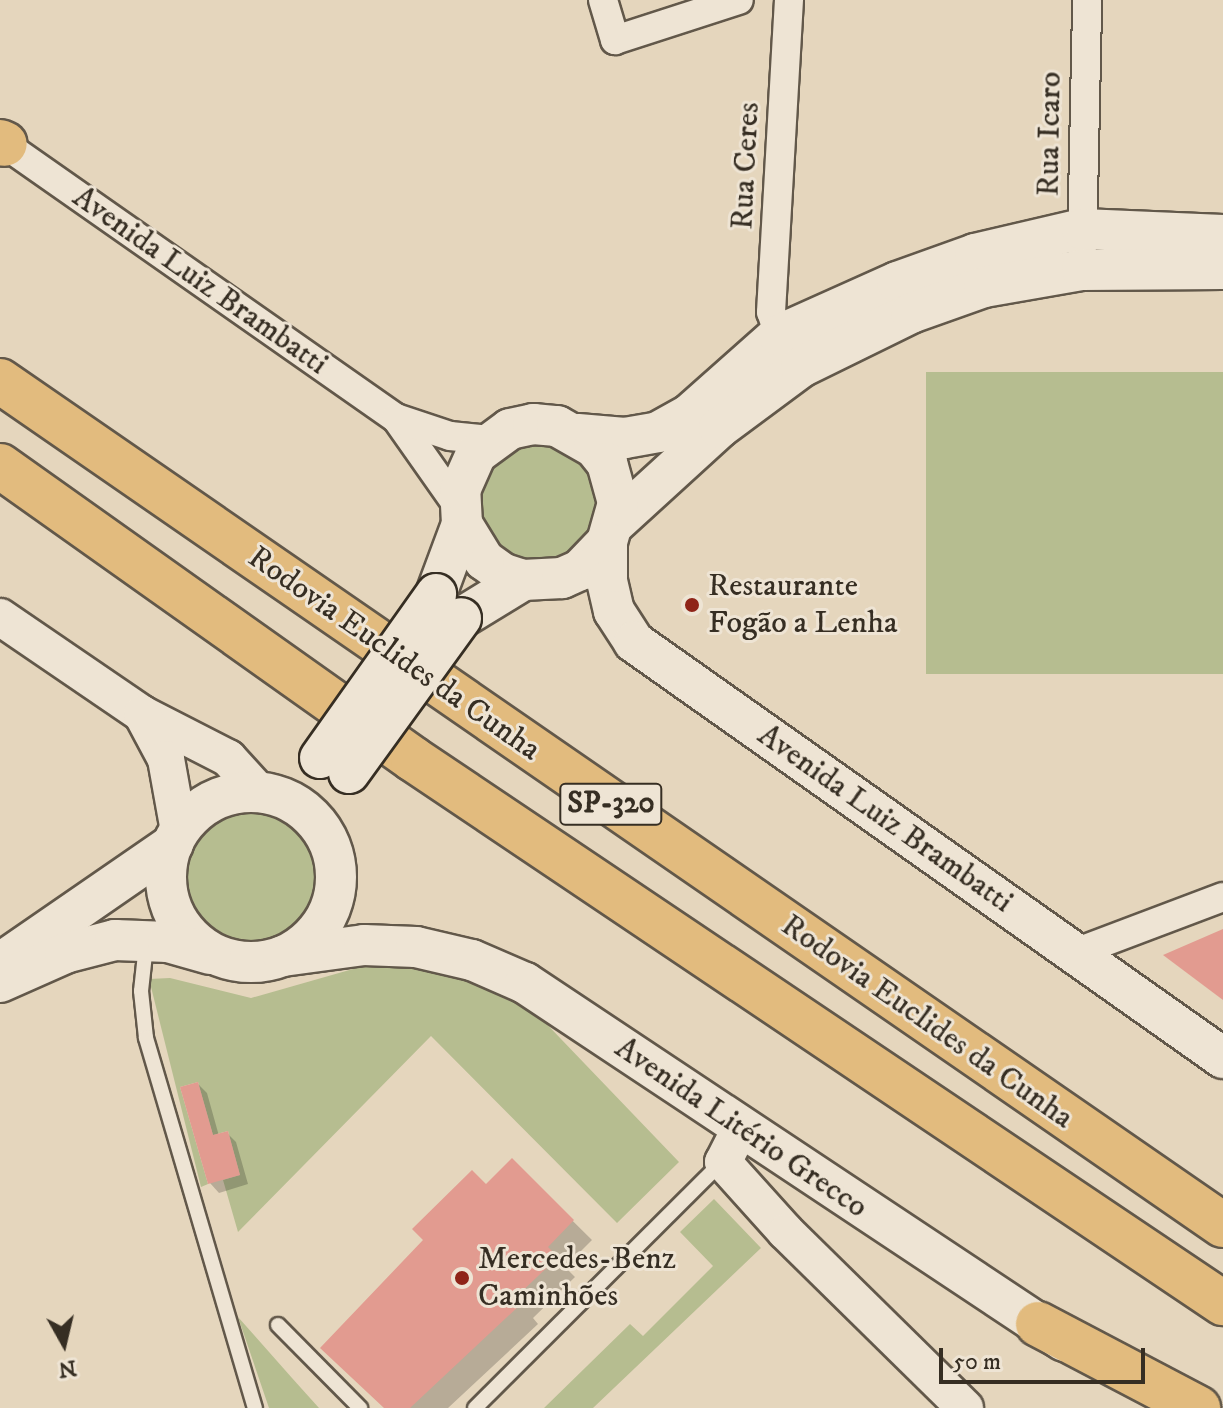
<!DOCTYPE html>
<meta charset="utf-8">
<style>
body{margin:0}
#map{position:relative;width:1223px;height:1408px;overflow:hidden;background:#e5d6bd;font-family:"IM FELL DW Pica",serif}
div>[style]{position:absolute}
.green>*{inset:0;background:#b6bd90;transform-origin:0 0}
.round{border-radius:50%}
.shadow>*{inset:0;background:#0003}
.building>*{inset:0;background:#e29b90}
.roads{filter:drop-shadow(2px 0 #62584a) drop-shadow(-2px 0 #62584a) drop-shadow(0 2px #62584a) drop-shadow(0 -2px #62584a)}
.service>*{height:14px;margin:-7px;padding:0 7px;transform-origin:7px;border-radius:7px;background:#eee4d4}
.minor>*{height:28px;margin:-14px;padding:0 14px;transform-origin:14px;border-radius:14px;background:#eee4d4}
.tertiary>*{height:36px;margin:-18px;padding:0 18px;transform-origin:18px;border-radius:18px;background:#eee4d4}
.secondary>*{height:40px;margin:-20px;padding:0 20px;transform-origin:20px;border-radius:20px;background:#eee4d4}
.secondary>.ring{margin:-20px;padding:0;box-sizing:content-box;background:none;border:40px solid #eee4d4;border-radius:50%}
.motorway>*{height:44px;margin:-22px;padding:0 22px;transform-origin:22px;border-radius:22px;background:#e2bb7e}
.bridges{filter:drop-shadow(2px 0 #362e23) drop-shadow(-2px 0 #362e23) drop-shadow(0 2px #362e23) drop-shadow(0 -2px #362e23)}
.secondary-bridge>*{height:40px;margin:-20px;padding:0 20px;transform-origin:20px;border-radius:20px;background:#eee4d4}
.dots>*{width:22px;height:22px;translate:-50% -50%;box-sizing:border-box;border:4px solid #eee4d4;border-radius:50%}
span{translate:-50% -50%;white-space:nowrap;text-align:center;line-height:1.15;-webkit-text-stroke:6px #eee4d4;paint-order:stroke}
.shield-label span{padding:2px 6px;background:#eee4d4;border:2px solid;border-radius:6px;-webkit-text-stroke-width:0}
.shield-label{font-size:30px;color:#362e23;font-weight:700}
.street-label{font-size:32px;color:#362e23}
.poi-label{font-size:32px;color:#362e23}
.left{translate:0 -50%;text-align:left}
.north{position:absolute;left:24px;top:1304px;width:80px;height:80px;-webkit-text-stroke:6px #eee4d4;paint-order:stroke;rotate:172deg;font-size:22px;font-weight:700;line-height:32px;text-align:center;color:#362e23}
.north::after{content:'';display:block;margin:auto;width:28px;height:36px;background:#362e23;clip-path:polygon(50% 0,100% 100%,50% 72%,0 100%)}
.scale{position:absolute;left:939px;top:1348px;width:206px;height:36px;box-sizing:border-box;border:4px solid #362e23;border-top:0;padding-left:10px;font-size:24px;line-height:28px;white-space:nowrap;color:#362e23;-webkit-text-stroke:6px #eee4d4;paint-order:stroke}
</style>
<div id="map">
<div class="green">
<div style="left:1223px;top:372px;width:302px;height:297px;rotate:90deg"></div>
<div class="round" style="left:476px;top:443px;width:124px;height:124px"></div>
<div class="round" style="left:186px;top:813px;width:132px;height:132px"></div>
<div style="clip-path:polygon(381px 961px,441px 967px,497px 989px,538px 1015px,679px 1162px,617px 1223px,431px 1036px,238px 1232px,223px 1180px,240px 1175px,228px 1131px,213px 1135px,198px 1082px,180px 1087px,208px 1184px,201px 1187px,149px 979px,170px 978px,251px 998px)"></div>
<div style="clip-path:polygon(714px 1199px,761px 1248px,593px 1408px,544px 1408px,630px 1324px,643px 1336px,713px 1266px,680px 1232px)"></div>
<div style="clip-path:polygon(238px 1317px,292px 1378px,319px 1408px,269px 1408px)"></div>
</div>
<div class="shadow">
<div style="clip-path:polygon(198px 1084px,207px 1093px,219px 1136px,227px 1133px,236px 1142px,248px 1184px,219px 1193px,210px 1183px)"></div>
<div style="clip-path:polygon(512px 1161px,592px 1240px,565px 1267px,575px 1277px,533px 1318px,538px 1324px,448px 1408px,386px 1408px,486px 1186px)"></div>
</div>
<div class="building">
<div style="clip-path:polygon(1223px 929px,1223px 1000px,1163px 955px)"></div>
<div style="clip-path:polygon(198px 1082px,213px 1135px,228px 1131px,240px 1175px,208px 1184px,180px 1087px)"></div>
<div style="clip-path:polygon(512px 1158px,574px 1220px,548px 1247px,558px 1257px,515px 1298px,521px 1304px,410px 1408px,384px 1408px,320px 1348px,423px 1240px,412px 1229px,472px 1170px,486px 1184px)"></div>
</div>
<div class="roads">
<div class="service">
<div style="left:146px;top:945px;width:46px;rotate:96.2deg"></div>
<div style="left:141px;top:991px;width:47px;rotate:83.9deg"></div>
<div style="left:146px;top:1038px;width:386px;rotate:73.6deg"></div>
<div style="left:278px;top:1325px;width:117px;rotate:45.3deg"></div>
<div style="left:475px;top:1408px;width:349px;rotate:-44.9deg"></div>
</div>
<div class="minor">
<div style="left:603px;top:0;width:42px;rotate:73.3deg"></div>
<div style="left:615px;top:40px;width:130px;rotate:-17.9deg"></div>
<div style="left:0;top:141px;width:483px;rotate:35deg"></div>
<div style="left:396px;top:418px;width:111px;rotate:54.9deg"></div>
<div style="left:1082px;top:247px;width:247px;rotate:-88.8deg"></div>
<div style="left:779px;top:335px;width:24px;rotate:-109deg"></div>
<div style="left:771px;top:312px;width:313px;rotate:-86.7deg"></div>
<div style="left:396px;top:418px;width:57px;rotate:18.4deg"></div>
<div style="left:450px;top:436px;width:40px;rotate:5.7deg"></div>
<div style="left:1075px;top:953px;width:158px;rotate:-20.7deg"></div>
</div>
<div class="tertiary">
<div style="left:0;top:617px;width:172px;rotate:34.3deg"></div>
<div style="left:142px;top:714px;width:97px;rotate:27.1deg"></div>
<div style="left:228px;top:758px;width:47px;rotate:47.6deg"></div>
<div style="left:142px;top:714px;width:51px;rotate:61.9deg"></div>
<div style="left:166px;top:759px;width:73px;rotate:79.8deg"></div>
<div style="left:740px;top:1129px;width:37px;rotate:117deg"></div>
<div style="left:723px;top:1162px;width:94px;rotate:48deg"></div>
<div style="left:786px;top:1232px;width:251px;rotate:44.5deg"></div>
</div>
<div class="secondary">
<div style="left:578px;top:434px;width:47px;rotate:4.9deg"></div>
<div style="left:625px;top:438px;width:34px;rotate:-10deg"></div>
<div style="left:658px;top:432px;width:37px;rotate:-29deg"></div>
<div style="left:690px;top:414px;width:119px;rotate:-41.6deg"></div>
<div style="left:779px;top:335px;width:129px;rotate:-24.2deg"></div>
<div style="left:897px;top:282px;width:83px;rotate:-19.7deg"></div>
<div style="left:975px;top:254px;width:110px;rotate:-13.2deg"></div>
<div style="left:1082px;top:229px;width:141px;rotate:2.4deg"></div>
<div style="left:615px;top:523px;width:141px;rotate:-42.4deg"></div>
<div style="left:719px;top:428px;width:102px;rotate:-36.6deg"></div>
<div style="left:801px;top:367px;width:123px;rotate:-26.1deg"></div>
<div style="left:911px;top:313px;width:77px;rotate:-19.6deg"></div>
<div style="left:984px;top:287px;width:99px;rotate:-9.8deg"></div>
<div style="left:1082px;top:270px;width:141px;rotate:-0.4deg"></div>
<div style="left:607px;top:542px;width:39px;rotate:134deg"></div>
<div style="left:580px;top:570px;width:20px;rotate:156deg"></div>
<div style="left:562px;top:578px;width:39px;rotate:177deg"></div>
<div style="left:523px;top:580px;width:22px;rotate:-162deg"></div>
<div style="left:502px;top:573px;width:22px;rotate:-144deg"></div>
<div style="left:484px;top:560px;width:42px;rotate:-121.4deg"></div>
<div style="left:462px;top:524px;width:34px;rotate:-93deg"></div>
<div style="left:460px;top:490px;width:39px;rotate:-66deg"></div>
<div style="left:476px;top:454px;width:42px;rotate:-36.3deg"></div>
<div style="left:510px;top:429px;width:24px;rotate:-12deg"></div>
<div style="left:533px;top:424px;width:24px;rotate:5deg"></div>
<div style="left:557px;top:426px;width:43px;rotate:29.6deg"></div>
<div style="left:594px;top:447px;width:21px;rotate:51deg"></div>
<div style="left:607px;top:463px;width:41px;rotate:74.6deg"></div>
<div style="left:618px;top:503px;width:41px;rotate:105.8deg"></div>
<div style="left:607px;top:542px;width:39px;rotate:90deg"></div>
<div style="left:607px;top:581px;width:31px;rotate:77deg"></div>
<div style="left:614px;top:611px;width:37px;rotate:57deg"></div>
<div style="left:634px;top:642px;width:721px;rotate:35.23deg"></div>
<div style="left:436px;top:594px;width:75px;rotate:-69.6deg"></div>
<div style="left:461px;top:618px;width:73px;rotate:-31.5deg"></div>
<div class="ring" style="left:166px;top:792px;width:130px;height:130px"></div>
<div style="left:283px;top:956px;width:82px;rotate:-7.7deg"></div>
<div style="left:364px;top:945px;width:52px;rotate:2.2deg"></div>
<div style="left:416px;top:947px;width:57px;rotate:13.1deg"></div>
<div style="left:472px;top:960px;width:58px;rotate:23.5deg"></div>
<div style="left:525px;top:983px;width:647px;rotate:33.59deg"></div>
<div style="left:5px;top:960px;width:204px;rotate:-34.6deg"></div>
<div style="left:0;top:982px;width:71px;rotate:-24deg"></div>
<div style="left:65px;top:953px;width:52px;rotate:-14.6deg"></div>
<div style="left:115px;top:940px;width:53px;rotate:2.2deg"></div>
<div style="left:168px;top:942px;width:44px;rotate:15.9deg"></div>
</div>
<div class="motorway">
<div style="left:0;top:142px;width:5px;rotate:22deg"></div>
<div style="left:0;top:381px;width:1486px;rotate:34.61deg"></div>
<div style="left:0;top:466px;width:506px;rotate:35.35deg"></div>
<div style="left:413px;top:759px;width:976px;rotate:33.89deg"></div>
<div style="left:1038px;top:1324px;width:181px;rotate:27.7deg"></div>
</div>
</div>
<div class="bridges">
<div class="secondary-bridge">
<div style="left:320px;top:758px;width:201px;rotate:-54.7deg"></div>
<div style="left:349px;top:773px;width:191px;rotate:-54.1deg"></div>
</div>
</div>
<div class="dots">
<div style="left:692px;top:605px;background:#8f2418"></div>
<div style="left:462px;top:1278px;background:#8f2418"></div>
</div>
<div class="shield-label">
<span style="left:611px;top:804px">SP-320</span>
</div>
<div class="street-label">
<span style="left:1050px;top:134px;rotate:-89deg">Rua Icaro</span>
<span style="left:746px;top:166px;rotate:-87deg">Rua Ceres</span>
<span style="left:200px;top:281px;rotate:35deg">Avenida Luiz Brambatti</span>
<span style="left:394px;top:654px;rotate:35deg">Rodovia Euclides da Cunha</span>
<span style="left:885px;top:819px;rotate:35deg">Avenida Luiz Brambatti</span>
<span style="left:927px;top:1022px;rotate:35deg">Rodovia Euclides da Cunha</span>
<span style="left:741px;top:1128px;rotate:34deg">Avenida Litério Grecco</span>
</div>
<div class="poi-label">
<span class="left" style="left:708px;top:605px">Restaurante<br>Fogão a Lenha</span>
<span class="left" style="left:478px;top:1278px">Mercedes-Benz<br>Caminhões</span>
</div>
<div class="north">N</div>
<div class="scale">50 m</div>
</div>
